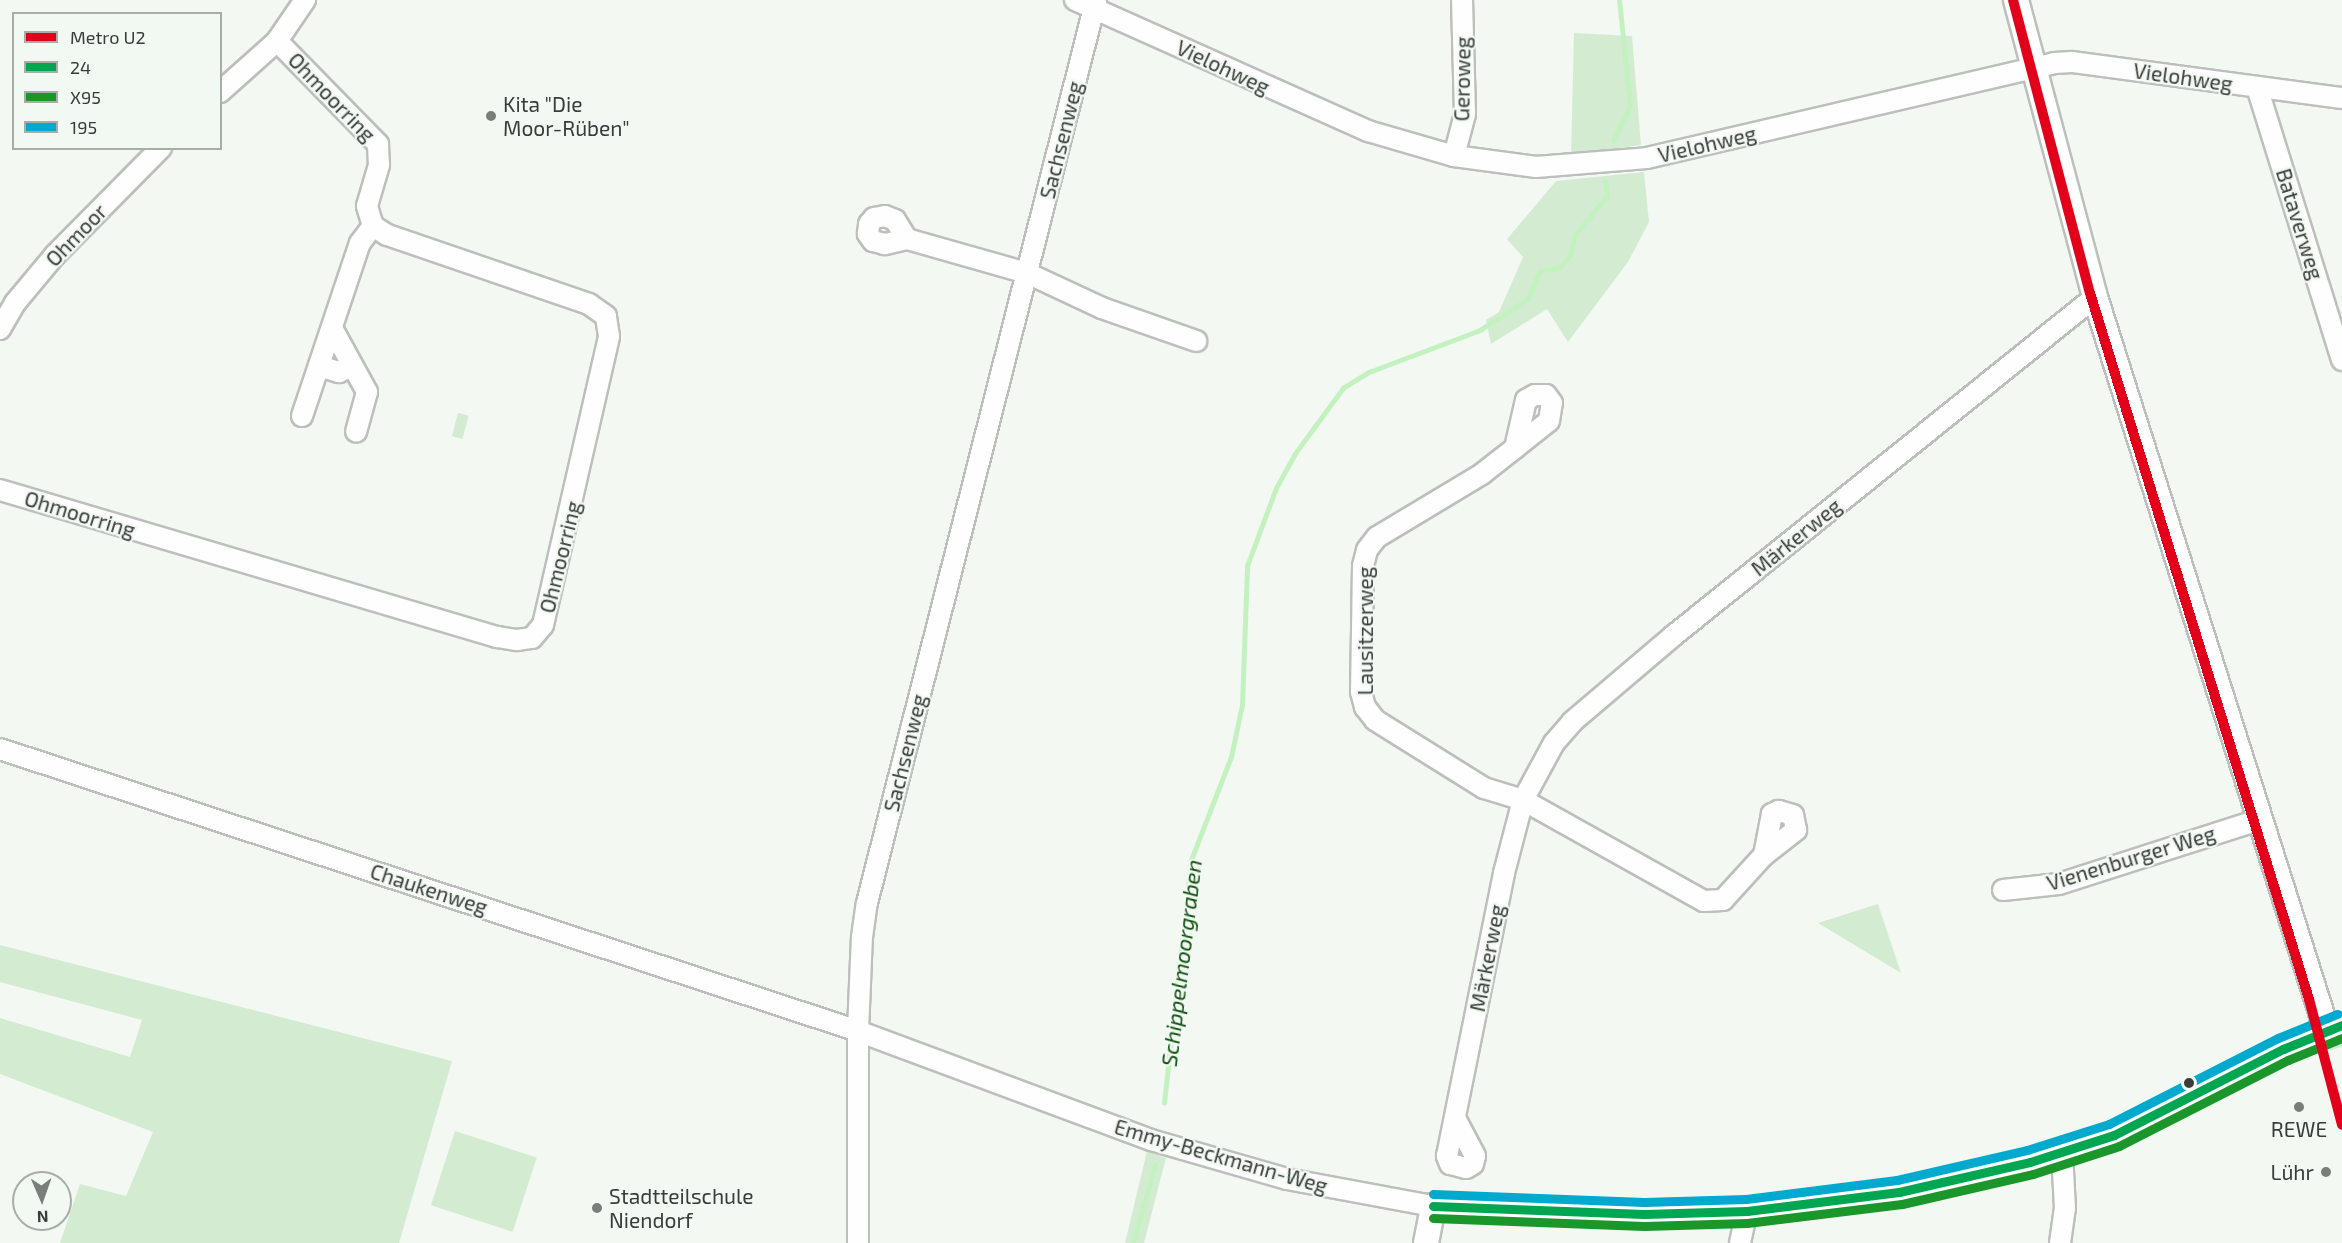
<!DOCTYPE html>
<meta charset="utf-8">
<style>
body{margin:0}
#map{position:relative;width:2342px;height:1243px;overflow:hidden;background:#f3f8f3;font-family:"Exo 2",sans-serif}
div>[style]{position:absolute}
.green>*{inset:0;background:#d3ecd1;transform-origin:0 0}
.stream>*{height:4.5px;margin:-2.25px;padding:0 2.25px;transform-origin:2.25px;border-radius:2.25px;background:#c3f2c0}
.roads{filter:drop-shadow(2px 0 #bcbfbc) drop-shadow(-2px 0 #bcbfbc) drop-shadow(0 2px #bcbfbc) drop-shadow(0 -2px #bcbfbc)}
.minor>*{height:20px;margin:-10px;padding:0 10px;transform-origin:10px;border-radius:10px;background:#fdfefd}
.tertiary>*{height:24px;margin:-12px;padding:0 12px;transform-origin:12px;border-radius:12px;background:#fdfefd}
.bus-1>*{height:9px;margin:-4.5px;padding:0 4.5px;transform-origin:4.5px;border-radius:4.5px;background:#00a651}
.bus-2>*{height:9px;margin:-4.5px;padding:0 4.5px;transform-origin:4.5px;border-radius:4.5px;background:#1a962b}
.bus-3>*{height:9px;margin:-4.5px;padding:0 4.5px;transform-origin:4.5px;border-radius:4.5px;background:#00a9ce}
.metro-1>*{height:10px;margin:-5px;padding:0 5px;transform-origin:5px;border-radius:5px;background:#e2001a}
.dots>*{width:16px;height:16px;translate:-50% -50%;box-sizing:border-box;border:3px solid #f2f9f2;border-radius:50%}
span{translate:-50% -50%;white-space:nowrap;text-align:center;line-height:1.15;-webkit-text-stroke:4.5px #f2f9f2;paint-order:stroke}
.street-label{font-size:21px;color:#393c39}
.poi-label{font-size:21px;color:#393c39}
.left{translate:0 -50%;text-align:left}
.right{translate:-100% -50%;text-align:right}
.water-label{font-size:22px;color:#0e4f0f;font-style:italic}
.legend{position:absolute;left:12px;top:12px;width:210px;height:138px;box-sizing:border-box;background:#f2f9f2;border:2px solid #a8ada8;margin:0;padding:8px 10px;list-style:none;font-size:18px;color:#393c39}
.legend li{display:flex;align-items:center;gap:12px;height:30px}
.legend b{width:30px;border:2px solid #a8ada8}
.north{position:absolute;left:12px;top:1171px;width:60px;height:60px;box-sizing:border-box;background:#f2f9f2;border:2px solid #a8ada8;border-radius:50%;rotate:178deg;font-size:16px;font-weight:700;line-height:24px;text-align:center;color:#393c39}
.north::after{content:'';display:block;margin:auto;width:21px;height:27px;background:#7a7e7a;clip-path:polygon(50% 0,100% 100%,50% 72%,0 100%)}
</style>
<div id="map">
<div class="green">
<div style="clip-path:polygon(1574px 33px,1632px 36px,1641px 145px,1571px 155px)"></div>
<div style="clip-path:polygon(1644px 172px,1649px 222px,1628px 262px,1568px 342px,1547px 309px,1491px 344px,1486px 320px,1499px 312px,1523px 257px,1507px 239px,1556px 181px)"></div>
<div style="left:458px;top:413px;width:11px;height:24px;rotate:15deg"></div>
<div style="clip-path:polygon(1878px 904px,1901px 973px,1818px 923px)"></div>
<div style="clip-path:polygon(0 945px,452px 1061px,399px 1243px,60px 1243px,80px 1184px,126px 1196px,153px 1132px,0 1074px,0 1018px,130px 1057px,142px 1020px,0 982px)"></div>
<div style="clip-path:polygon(2342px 1039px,2342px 1047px,2308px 1056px,2307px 1053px)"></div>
<div style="left:455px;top:1131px;width:86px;height:78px;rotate:18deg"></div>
<div style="clip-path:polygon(1147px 1151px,1166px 1158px,1144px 1243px,1125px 1243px)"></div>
<div style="clip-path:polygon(1895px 1203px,1895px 1207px,1814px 1220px,1817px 1214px)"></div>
</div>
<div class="stream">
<div style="left:1613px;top:141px;width:39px;rotate:-64deg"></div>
<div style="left:1630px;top:106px;width:107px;rotate:-95.9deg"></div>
<div style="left:1164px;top:1103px;width:244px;rotate:-83.7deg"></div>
<div style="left:1191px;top:860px;width:110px;rotate:-68.8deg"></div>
<div style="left:1231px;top:757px;width:53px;rotate:-78.1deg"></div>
<div style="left:1242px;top:705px;width:139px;rotate:-87.9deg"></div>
<div style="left:1247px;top:566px;width:83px;rotate:-69.6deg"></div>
<div style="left:1276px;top:488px;width:38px;rotate:-61deg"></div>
<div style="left:1294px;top:455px;width:83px;rotate:-53.8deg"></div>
<div style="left:1343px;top:388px;width:31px;rotate:-32deg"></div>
<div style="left:1369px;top:372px;width:119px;rotate:-20.7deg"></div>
<div style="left:1480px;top:330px;width:57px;rotate:-32.9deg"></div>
<div style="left:1528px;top:299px;width:30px;rotate:-67deg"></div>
<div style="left:1540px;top:271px;width:20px;rotate:-11deg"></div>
<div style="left:1560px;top:267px;width:15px;rotate:-48deg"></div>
<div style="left:1570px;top:256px;width:22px;rotate:-77deg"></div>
<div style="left:1575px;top:235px;width:50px;rotate:-50.6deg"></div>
<div style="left:1607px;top:196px;width:14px;rotate:-98deg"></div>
<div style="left:1133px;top:1243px;width:81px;rotate:-74.2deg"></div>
</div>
<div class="roads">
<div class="minor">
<div style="left:1075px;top:0;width:321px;rotate:24.1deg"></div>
<div style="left:1368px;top:131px;width:90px;rotate:16.2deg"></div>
<div style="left:1454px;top:156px;width:83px;rotate:7.6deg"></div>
<div style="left:1536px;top:167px;width:111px;rotate:-4.6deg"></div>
<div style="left:1647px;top:158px;width:418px;rotate:-13.1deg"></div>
<div style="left:2054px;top:63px;width:18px;rotate:-3deg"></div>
<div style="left:2072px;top:62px;width:272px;rotate:7.6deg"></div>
<div style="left:2257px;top:87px;width:286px;rotate:72.7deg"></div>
<div style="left:220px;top:92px;width:76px;rotate:-41.8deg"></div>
<div style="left:277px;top:41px;width:50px;rotate:-55.7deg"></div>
<div style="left:1454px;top:156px;width:43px;rotate:-75.3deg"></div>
<div style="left:1465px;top:114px;width:114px;rotate:-91.5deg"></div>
<div style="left:907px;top:239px;width:23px;rotate:167deg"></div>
<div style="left:885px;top:244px;width:12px;rotate:-166deg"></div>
<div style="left:873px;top:241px;width:9px;rotate:-126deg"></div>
<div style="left:868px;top:234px;width:10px;rotate:-84deg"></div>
<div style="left:869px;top:224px;width:8px;rotate:-50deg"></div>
<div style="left:874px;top:218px;width:11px;rotate:-10deg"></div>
<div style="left:885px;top:216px;width:11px;rotate:22deg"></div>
<div style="left:895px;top:220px;width:22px;rotate:58deg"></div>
<div style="left:907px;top:239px;width:125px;rotate:15.8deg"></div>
<div style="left:1027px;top:273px;width:83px;rotate:25deg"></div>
<div style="left:1102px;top:308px;width:100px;rotate:19.3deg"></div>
<div style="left:332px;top:328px;width:73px;rotate:61.3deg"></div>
<div style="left:367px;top:392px;width:41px;rotate:105.4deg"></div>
<div style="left:0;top:329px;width:30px;rotate:-60deg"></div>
<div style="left:15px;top:303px;width:62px;rotate:-50.2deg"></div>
<div style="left:55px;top:255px;width:151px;rotate:-45.3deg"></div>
<div style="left:319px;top:366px;width:21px;rotate:17deg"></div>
<div style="left:339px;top:372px;width:14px;rotate:-25deg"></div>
<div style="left:302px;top:416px;width:182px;rotate:-71.5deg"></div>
<div style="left:360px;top:243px;width:21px;rotate:-53deg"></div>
<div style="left:1515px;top:448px;width:43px;rotate:-38.5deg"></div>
<div style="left:1549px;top:421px;width:18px;rotate:-81deg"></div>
<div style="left:1552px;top:403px;width:10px;rotate:-127deg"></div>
<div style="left:1546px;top:395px;width:11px;rotate:180deg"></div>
<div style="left:1535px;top:395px;width:10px;rotate:151deg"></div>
<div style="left:1526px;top:400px;width:49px;rotate:102.9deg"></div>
<div style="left:1515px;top:448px;width:42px;rotate:141.8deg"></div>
<div style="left:1482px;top:474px;width:122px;rotate:149deg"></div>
<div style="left:1377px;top:537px;width:16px;rotate:128deg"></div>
<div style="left:1367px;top:550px;width:16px;rotate:104deg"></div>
<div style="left:1363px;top:566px;width:126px;rotate:90.9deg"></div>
<div style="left:1361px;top:692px;width:16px;rotate:75deg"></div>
<div style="left:1365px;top:707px;width:16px;rotate:52deg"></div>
<div style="left:1375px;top:720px;width:128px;rotate:32deg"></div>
<div style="left:1484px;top:788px;width:41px;rotate:17.1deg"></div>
<div style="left:1523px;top:800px;width:207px;rotate:29.2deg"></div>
<div style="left:1704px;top:901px;width:19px;rotate:-3deg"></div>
<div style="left:1723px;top:900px;width:61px;rotate:-47.7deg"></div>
<div style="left:1764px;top:855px;width:41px;rotate:-38deg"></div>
<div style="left:1796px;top:830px;width:15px;rotate:-101deg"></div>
<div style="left:1793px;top:815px;width:15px;rotate:-164deg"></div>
<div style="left:1779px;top:811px;width:8px;rotate:157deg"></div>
<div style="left:1772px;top:814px;width:42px;rotate:101deg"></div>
<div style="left:0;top:490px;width:518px;rotate:16.48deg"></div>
<div style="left:497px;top:637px;width:20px;rotate:9deg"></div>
<div style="left:517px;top:640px;width:15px;rotate:-8deg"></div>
<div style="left:532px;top:638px;width:17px;rotate:-50deg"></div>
<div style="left:543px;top:625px;width:296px;rotate:-77.1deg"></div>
<div style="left:609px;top:336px;width:20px;rotate:-99deg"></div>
<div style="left:606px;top:316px;width:21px;rotate:-145deg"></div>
<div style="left:589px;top:304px;width:213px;rotate:-161.1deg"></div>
<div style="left:387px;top:235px;width:17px;rotate:-147deg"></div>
<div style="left:373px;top:226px;width:21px;rotate:-107deg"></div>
<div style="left:367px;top:206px;width:43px;rotate:-73.7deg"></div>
<div style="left:379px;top:165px;width:21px;rotate:-93deg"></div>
<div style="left:378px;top:144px;width:144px;rotate:-134.4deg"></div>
<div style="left:0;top:749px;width:903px;rotate:18.19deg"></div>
<div style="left:858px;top:1031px;width:313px;rotate:20.4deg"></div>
<div style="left:1151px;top:1140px;width:141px;rotate:16deg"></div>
<div style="left:1287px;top:1179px;width:148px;rotate:10.5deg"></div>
<div style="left:2003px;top:890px;width:56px;rotate:-6.1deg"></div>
<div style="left:2059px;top:884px;width:209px;rotate:-17.8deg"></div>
<div style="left:1455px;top:1118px;width:43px;rotate:62.2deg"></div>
<div style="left:1475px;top:1156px;width:8px;rotate:104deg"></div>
<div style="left:1473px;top:1164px;width:8px;rotate:150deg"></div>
<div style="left:1466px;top:1168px;width:16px;rotate:-166deg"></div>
<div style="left:1450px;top:1164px;width:9px;rotate:-111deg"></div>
<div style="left:1447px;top:1156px;width:289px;rotate:-78.6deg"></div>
<div style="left:1504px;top:873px;width:75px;rotate:-75.4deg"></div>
<div style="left:1523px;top:800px;width:65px;rotate:-61.5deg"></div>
<div style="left:1554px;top:743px;width:28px;rotate:-49deg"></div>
<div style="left:1572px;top:722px;width:133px;rotate:-40.4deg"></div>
<div style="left:1673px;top:636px;width:541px;rotate:-38.78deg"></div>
<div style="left:858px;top:1243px;width:212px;rotate:-90deg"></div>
<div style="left:858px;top:1031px;width:94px;rotate:-87.6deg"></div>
<div style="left:862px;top:937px;width:34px;rotate:-82deg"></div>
<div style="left:867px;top:903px;width:932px;rotate:-75.77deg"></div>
<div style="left:1740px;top:1243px;width:33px;rotate:-78deg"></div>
<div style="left:2060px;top:1243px;width:35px;rotate:-82deg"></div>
<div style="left:2065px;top:1208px;width:55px;rotate:-93.1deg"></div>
</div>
<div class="tertiary">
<div style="left:2016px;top:0;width:307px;rotate:75.1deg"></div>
<div style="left:2095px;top:297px;width:770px;rotate:72.46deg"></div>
<div style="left:1426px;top:1243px;width:38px;rotate:-79deg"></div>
<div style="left:1433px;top:1206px;width:211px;rotate:2.2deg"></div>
<div style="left:1644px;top:1214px;width:103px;rotate:-1.7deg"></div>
<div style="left:1747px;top:1211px;width:153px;rotate:-7.1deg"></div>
<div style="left:1899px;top:1192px;width:61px;rotate:-12.2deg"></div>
<div style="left:1959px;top:1179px;width:106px;rotate:-14.2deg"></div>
<div style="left:2062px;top:1153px;width:55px;rotate:-19.1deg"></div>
<div style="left:2114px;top:1135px;width:190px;rotate:-27deg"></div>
<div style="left:2283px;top:1049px;width:64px;rotate:-22.1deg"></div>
</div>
</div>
<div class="bus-1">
<div style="left:1433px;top:1206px;width:211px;rotate:2.2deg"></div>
<div style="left:1644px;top:1214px;width:103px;rotate:-1.7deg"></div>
<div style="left:1747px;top:1211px;width:153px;rotate:-7.1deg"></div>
<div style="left:1899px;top:1192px;width:134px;rotate:-12.9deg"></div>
<div style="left:2030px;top:1162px;width:88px;rotate:-17.8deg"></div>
<div style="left:2114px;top:1135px;width:190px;rotate:-27deg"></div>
<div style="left:2283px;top:1049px;width:64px;rotate:-22.1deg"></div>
</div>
<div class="bus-2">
<div style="left:1433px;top:1218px;width:211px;rotate:2.2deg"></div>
<div style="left:1644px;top:1226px;width:103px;rotate:-1.7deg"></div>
<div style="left:1747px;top:1223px;width:156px;rotate:-7deg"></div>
<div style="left:1902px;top:1204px;width:134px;rotate:-12.9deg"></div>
<div style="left:2033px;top:1174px;width:90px;rotate:-18deg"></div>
<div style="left:2119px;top:1146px;width:190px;rotate:-27deg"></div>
<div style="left:2288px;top:1060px;width:58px;rotate:-22.2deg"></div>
</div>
<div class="bus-3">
<div style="left:1433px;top:1194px;width:211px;rotate:2.2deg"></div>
<div style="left:1644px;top:1202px;width:102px;rotate:-1.7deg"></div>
<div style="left:1746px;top:1199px;width:152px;rotate:-7.2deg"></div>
<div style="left:1897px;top:1180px;width:133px;rotate:-13deg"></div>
<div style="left:2027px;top:1150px;width:86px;rotate:-17.6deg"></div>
<div style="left:2109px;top:1124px;width:190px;rotate:-27deg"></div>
<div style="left:2278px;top:1038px;width:64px;rotate:-22.1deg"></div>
</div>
<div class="metro-1">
<div style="left:2013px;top:0;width:303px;rotate:75.3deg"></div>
<div style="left:2090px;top:293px;width:739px;rotate:72.77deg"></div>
<div style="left:2309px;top:999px;width:130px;rotate:75.3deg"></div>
</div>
<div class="dots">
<div style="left:491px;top:116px;background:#7a7e7a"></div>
<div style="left:2189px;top:1083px;background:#393c39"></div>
<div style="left:2299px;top:1107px;background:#7a7e7a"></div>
<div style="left:2326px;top:1172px;background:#7a7e7a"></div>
<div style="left:597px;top:1208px;background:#7a7e7a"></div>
</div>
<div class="street-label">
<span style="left:1223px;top:67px;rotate:25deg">Vielohweg</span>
<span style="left:2183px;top:77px;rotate:8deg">Vielohweg</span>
<span style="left:1462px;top:79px;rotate:-89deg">Geroweg</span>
<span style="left:332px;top:97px;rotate:46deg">Ohmoorring</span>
<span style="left:1061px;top:140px;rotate:-76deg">Sachsenweg</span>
<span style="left:1707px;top:144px;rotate:-13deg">Vielohweg</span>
<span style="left:2300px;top:224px;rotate:73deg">Bataverweg</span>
<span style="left:76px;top:235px;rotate:-46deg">Ohmoor</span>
<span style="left:80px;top:514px;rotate:17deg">Ohmoorring</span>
<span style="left:1796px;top:537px;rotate:-39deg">Märkerweg</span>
<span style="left:560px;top:557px;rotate:-76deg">Ohmoorring</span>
<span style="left:1365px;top:631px;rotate:-90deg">Lausitzerweg</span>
<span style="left:905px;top:753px;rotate:-76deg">Sachsenweg</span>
<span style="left:2131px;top:858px;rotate:-17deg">Vienenburger Weg</span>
<span style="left:429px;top:889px;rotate:18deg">Chaukenweg</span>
<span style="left:1487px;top:958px;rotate:-79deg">Märkerweg</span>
<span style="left:1221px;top:1156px;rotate:16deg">Emmy-Beckmann-Weg</span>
</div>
<div class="poi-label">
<span class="left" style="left:503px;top:116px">Kita "Die<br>Moor-Rüben"</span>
<span style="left:2299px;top:1129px">REWE</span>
<span class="right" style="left:2314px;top:1172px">Lühr</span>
<span class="left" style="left:609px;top:1208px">Stadtteilschule<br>Niendorf</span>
</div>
<div class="water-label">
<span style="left:1181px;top:963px;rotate:-83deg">Schippelmoorgraben</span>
</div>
<ul class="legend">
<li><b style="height:8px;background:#e2001a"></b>Metro U2</li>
<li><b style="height:8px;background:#00a651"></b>24</li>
<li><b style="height:8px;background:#1a962b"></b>X95</li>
<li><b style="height:8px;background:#00a9ce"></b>195</li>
</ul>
<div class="north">N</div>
</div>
